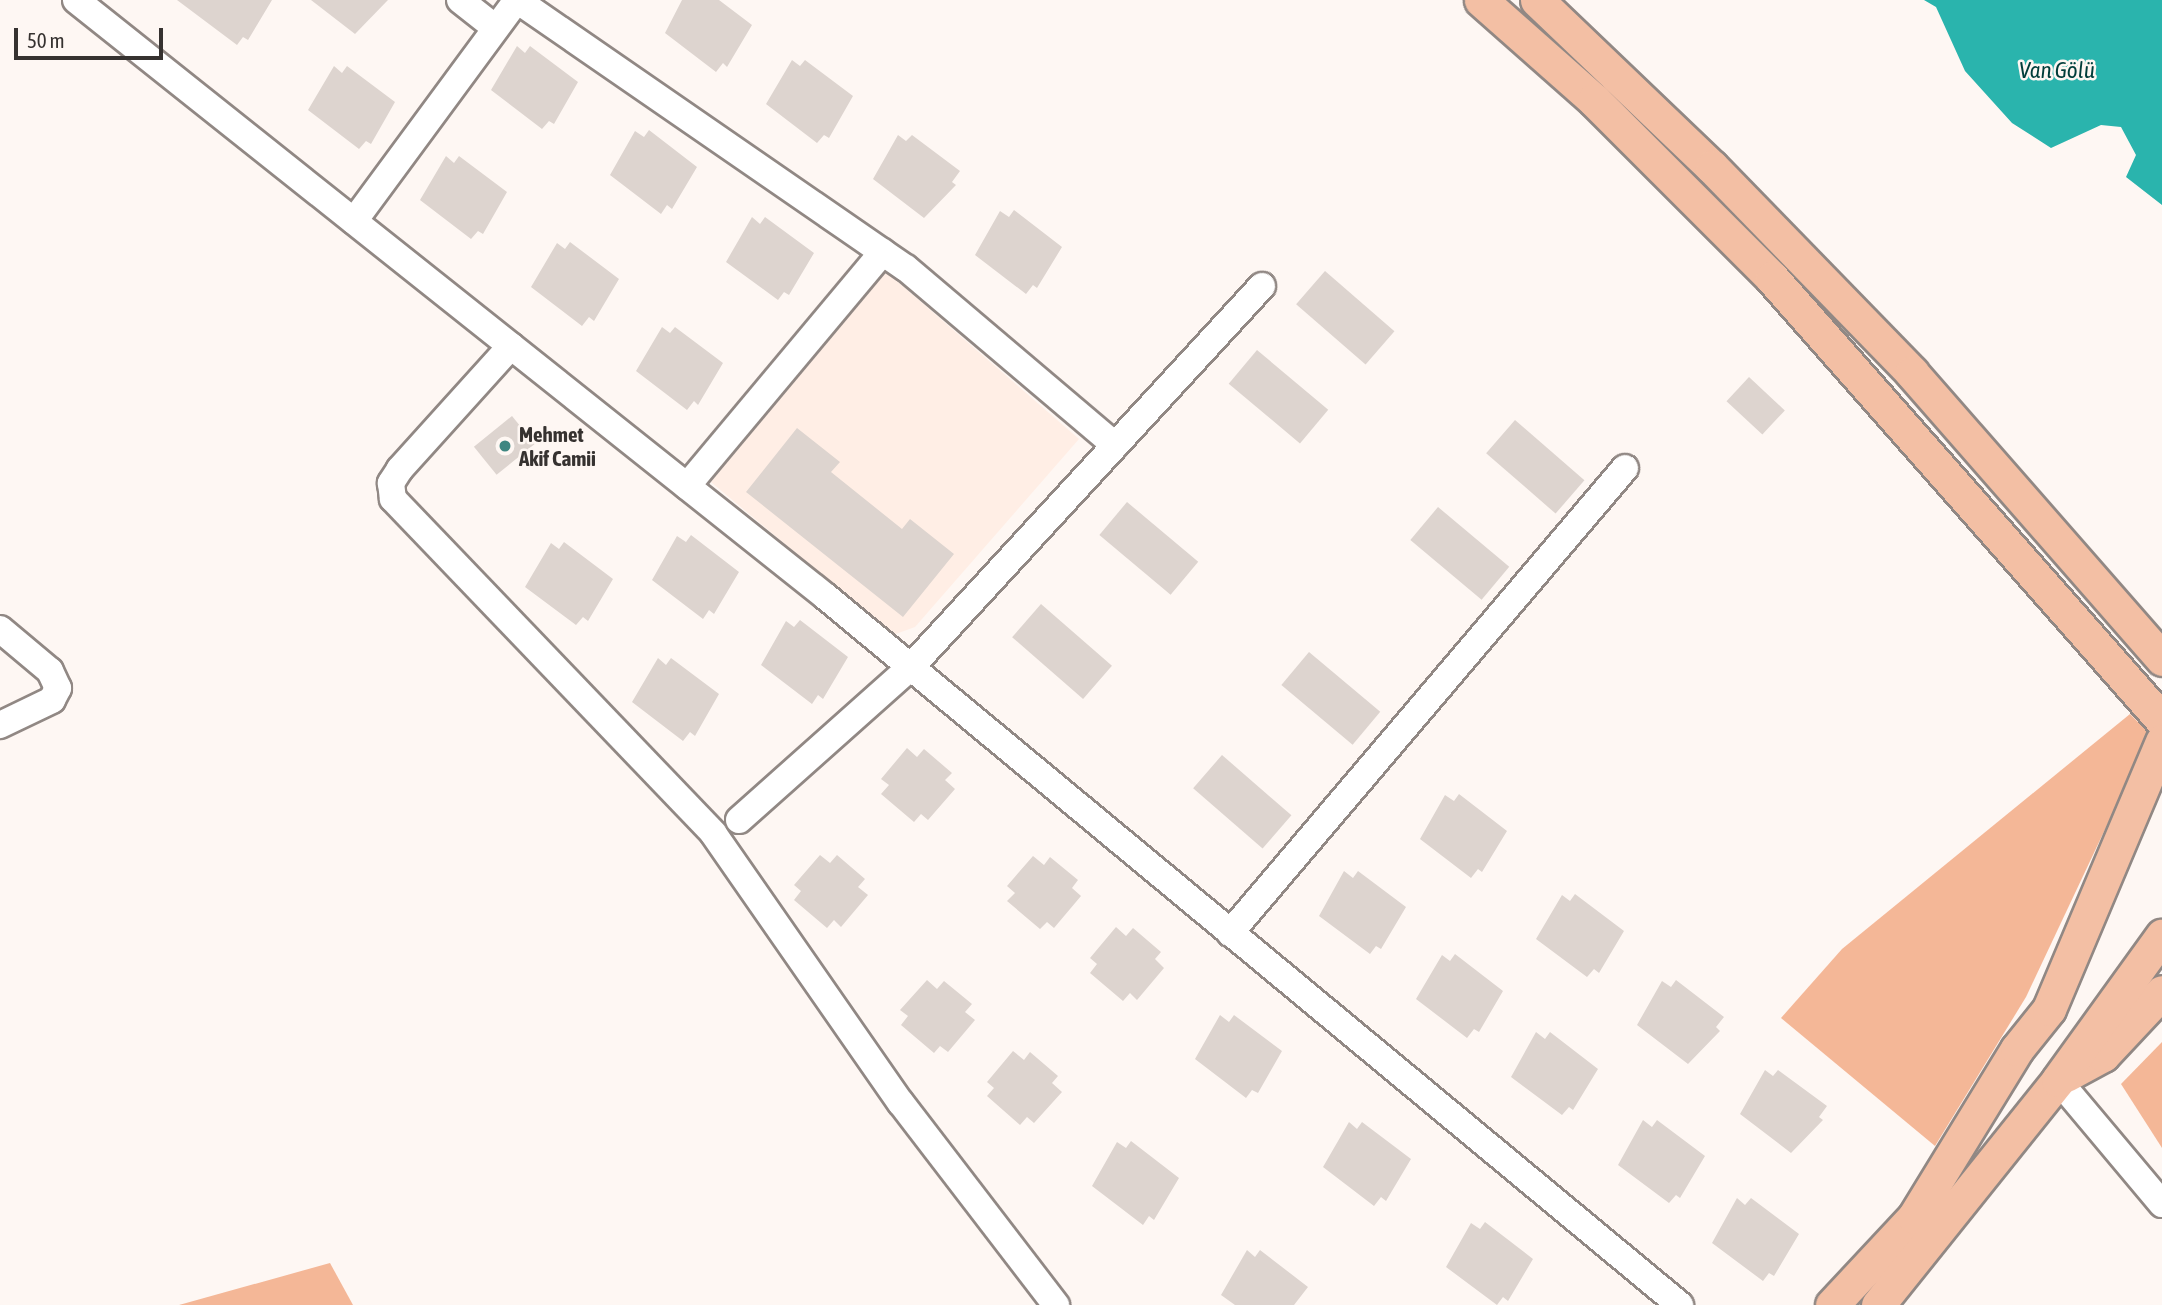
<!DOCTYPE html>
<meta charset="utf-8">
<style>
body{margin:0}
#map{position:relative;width:2162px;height:1305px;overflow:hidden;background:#fef7f3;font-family:"Asap Condensed",sans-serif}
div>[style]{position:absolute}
.built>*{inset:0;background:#ffeee5}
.green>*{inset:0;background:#f4b797}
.water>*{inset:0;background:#2ab4ad}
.building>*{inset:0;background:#ddd4cf;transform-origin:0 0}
.roads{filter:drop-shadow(2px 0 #918884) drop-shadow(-2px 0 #918884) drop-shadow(0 2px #918884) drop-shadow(0 -2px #918884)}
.minor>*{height:26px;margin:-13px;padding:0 13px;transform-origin:13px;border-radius:13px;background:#fff}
.major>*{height:33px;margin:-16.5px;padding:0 16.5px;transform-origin:16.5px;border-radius:16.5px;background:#f3bfa4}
.dots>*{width:19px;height:19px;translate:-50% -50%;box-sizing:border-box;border:4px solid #fef7f3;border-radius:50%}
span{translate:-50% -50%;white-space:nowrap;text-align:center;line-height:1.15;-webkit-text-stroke:5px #fef7f3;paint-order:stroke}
.poi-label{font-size:21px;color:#363230;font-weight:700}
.left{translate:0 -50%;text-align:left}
.water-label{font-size:23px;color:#003d3a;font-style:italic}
.scale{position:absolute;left:14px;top:28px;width:149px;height:32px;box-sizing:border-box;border:4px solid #363230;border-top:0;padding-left:9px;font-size:21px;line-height:24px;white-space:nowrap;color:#363230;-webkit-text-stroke:5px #fef7f3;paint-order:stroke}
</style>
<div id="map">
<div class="built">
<div style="clip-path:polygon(883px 269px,1079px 439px,915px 627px,893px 635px,711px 482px)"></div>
</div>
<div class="green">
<div style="clip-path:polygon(2130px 714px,2150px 734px,2026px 997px,1935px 1146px,1781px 1018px,1842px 949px)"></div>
<div style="clip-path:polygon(2162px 1042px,2162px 1148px,2121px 1084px)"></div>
<div style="clip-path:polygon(330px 1263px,353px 1305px,179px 1305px)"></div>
</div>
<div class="water">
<div style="clip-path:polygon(1924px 0,2162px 0,2162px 205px,2126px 177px,2136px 155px,2121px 127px,2101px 125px,2051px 148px,2012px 123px,1965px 71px,1936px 7px)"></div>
</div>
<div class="building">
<div style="clip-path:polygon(177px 0,272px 0,248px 40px,243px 37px,237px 45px)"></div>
<div style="clip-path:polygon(311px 0,388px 0,355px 34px)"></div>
<div style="clip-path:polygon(682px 0,719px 0,752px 25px,727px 67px,723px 63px,716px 72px,665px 33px)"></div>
<div style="clip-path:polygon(517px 46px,525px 53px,530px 46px,578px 82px,554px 124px,549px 121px,542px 129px,491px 90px)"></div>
<div style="clip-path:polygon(792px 60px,800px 66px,805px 60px,853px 96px,829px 138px,824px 135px,817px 143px,766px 104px)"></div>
<div style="clip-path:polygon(334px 66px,342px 73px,347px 66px,395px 102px,371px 144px,366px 141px,359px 149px,308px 110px)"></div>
<div style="clip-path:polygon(649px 130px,697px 167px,672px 209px,667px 205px,661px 214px,610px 175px,635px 131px,644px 137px)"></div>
<div style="clip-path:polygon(898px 135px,906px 141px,912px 135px,960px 171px,952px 182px,956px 185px,924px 218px,873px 179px)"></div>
<div style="clip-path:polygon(446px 156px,454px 163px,459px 156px,507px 192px,483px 234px,478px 231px,471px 239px,420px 200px)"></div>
<div style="clip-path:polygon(1014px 210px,1062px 247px,1037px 288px,1033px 285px,1026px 294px,975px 255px,1000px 211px,1009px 217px)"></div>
<div style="clip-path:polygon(752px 217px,760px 224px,765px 217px,814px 253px,789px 295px,784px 292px,778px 300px,726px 262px)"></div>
<div style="clip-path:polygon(570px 242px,619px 279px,594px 321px,589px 317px,582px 326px,531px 287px,557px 243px,565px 249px)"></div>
<div style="left:1325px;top:271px;width:92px;height:44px;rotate:41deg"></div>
<div style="clip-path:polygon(662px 327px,670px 333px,675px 327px,723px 363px,698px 405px,694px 401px,687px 410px,636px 371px)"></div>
<div style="left:1257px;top:350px;width:93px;height:44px;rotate:40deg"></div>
<div style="left:1749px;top:377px;width:49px;height:33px;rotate:43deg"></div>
<div style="left:512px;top:416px;width:36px;height:49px;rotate:51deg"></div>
<div style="left:1515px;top:420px;width:92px;height:44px;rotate:41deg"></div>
<div style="clip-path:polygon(797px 428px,840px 462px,831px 472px,902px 529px,910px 519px,954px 554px,903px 617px,746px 492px)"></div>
<div style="left:1127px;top:502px;width:93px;height:43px;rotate:40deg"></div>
<div style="left:1438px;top:507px;width:93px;height:43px;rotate:40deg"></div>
<div style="clip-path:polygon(691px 535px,739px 572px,714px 614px,709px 610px,703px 619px,652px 580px,677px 536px,686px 542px)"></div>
<div style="clip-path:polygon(564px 542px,613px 579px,588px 621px,583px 617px,576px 625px,525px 587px,551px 543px,559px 549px)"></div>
<div style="left:1041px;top:604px;width:94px;height:44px;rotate:41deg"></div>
<div style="clip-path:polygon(800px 620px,848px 657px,823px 699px,818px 695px,812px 704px,761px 665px,786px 621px,794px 627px)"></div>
<div style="left:1309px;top:652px;width:93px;height:43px;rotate:40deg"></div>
<div style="clip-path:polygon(658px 658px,666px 665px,671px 658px,719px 694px,695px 736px,690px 732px,683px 741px,632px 702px)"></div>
<div style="clip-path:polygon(907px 748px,917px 757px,924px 749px,952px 773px,945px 780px,955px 789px,928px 820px,921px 814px,914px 822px,881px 794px,889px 785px,881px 779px)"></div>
<div style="left:1222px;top:755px;width:92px;height:44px;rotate:41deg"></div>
<div style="clip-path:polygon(1459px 794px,1507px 831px,1482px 872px,1478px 869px,1471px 878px,1420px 839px,1445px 795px,1454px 801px)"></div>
<div style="clip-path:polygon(820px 855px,830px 863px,837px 855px,865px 879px,858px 887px,868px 895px,841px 927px,834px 920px,827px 928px,794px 900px,801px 891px,794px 885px)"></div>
<div style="clip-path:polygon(1033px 856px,1044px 865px,1050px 857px,1078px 880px,1072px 888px,1081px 896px,1054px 928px,1047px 922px,1040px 929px,1007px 901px,1015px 893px,1007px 886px)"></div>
<div style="clip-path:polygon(1344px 871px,1353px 878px,1358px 871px,1406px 907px,1381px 949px,1376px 946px,1370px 954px,1319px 916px)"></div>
<div style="clip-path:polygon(1575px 894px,1624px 931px,1599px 973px,1594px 969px,1587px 977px,1536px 939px,1562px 895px,1570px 901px)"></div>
<div style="clip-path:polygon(1116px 927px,1126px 936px,1133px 928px,1161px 952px,1155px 959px,1164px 968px,1137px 1000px,1130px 993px,1123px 1001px,1090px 973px,1097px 964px,1090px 958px)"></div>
<div style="clip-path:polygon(1455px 954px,1503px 991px,1479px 1032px,1474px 1029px,1467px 1038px,1416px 999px,1442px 955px,1450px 961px)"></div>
<div style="clip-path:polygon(927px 980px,937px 989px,944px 981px,972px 1004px,965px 1012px,975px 1020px,948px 1052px,940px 1046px,934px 1053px,901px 1025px,908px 1016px,900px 1010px)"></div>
<div style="clip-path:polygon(1676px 980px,1724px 1017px,1716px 1027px,1720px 1031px,1688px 1064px,1637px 1025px,1662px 981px,1671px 987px)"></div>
<div style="clip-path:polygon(1220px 1015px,1229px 1022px,1234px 1015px,1282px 1051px,1258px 1093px,1252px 1090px,1246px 1098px,1195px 1059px)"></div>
<div style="clip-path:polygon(1536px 1032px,1545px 1039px,1550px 1032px,1598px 1069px,1573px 1110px,1569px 1107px,1562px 1115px,1511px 1077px)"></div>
<div style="clip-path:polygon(1013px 1051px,1024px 1060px,1030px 1052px,1058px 1076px,1052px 1083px,1062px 1092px,1034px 1123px,1027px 1117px,1020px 1125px,987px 1096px,994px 1088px,987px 1082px)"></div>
<div style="clip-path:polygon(1765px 1070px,1773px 1076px,1778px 1070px,1827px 1106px,1819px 1117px,1823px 1120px,1791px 1153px,1740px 1114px)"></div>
<div style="clip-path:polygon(1643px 1120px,1652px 1127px,1657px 1120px,1705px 1156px,1680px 1198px,1676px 1195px,1669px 1203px,1618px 1165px)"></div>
<div style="clip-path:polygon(1349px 1122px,1357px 1129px,1362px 1122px,1411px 1159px,1386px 1201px,1381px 1197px,1374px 1206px,1323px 1167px)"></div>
<div style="clip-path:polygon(1131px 1141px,1179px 1178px,1154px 1220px,1149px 1216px,1143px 1225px,1092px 1186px,1117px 1142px,1126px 1148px)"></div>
<div style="clip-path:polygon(1737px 1198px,1745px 1205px,1751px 1198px,1799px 1234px,1774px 1276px,1769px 1273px,1763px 1281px,1712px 1243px)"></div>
<div style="clip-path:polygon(1485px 1222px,1533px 1259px,1508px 1301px,1503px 1297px,1497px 1305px,1446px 1267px,1471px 1223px,1480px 1229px)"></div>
<div style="clip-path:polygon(1247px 1250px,1255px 1257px,1260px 1250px,1308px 1287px,1294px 1305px,1235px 1305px,1221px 1295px)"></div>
</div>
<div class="roads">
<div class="minor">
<div style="left:76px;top:0;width:957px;rotate:38.51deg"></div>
<div style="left:825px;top:596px;width:1111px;rotate:39.67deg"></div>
<div style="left:460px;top:0;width:42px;rotate:38.2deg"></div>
<div style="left:354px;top:221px;width:275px;rotate:-53.6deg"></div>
<div style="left:517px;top:0;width:472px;rotate:34.6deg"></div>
<div style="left:906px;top:268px;width:274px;rotate:40.3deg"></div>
<div style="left:511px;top:346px;width:166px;rotate:132.1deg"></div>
<div style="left:400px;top:469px;width:17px;rotate:123deg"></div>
<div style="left:391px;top:483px;width:16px;rotate:83deg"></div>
<div style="left:393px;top:499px;width:463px;rotate:46.2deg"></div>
<div style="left:713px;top:833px;width:329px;rotate:55.2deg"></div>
<div style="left:901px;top:1103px;width:255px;rotate:52.5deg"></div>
<div style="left:687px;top:486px;width:305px;rotate:-50.1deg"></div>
<div style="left:0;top:629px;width:65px;rotate:40deg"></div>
<div style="left:50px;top:671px;width:19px;rotate:65deg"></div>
<div style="left:58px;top:688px;width:13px;rotate:117deg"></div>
<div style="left:52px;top:700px;width:58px;rotate:154.3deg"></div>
<div style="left:739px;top:820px;width:230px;rotate:-41.7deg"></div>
<div style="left:911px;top:667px;width:518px;rotate:-47.35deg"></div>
<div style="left:1230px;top:933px;width:610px;rotate:-49.65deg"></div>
<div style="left:2058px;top:1080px;width:162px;rotate:50deg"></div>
</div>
<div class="major">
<div style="left:1481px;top:0;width:151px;rotate:41.5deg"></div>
<div style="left:1594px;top:100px;width:252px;rotate:45deg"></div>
<div style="left:1772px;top:278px;width:589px;rotate:48.58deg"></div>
<div style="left:1537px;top:0;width:242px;rotate:43.7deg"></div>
<div style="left:1712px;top:167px;width:287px;rotate:45.8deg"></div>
<div style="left:1912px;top:373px;width:380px;rotate:48.8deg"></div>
<div style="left:2066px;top:1075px;width:42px;rotate:-28.4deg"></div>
<div style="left:2103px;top:1055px;width:86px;rotate:-46.9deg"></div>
<div style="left:1832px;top:1305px;width:120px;rotate:-47deg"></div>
<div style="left:1914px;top:1217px;width:197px;rotate:-58.5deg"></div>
<div style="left:2017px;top:1049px;width:51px;rotate:-51.3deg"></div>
<div style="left:2049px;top:1009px;width:291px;rotate:-67.1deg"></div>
<div style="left:1878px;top:1305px;width:288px;rotate:-51.3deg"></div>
<div style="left:2058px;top:1080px;width:178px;rotate:-54.2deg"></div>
</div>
</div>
<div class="dots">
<div style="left:505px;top:446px;background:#3e8681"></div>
</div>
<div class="poi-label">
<span class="left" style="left:519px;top:446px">Mehmet<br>Akif Camii</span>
</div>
<div class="water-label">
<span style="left:2057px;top:70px">Van Gölü</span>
</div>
<div class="scale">50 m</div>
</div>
